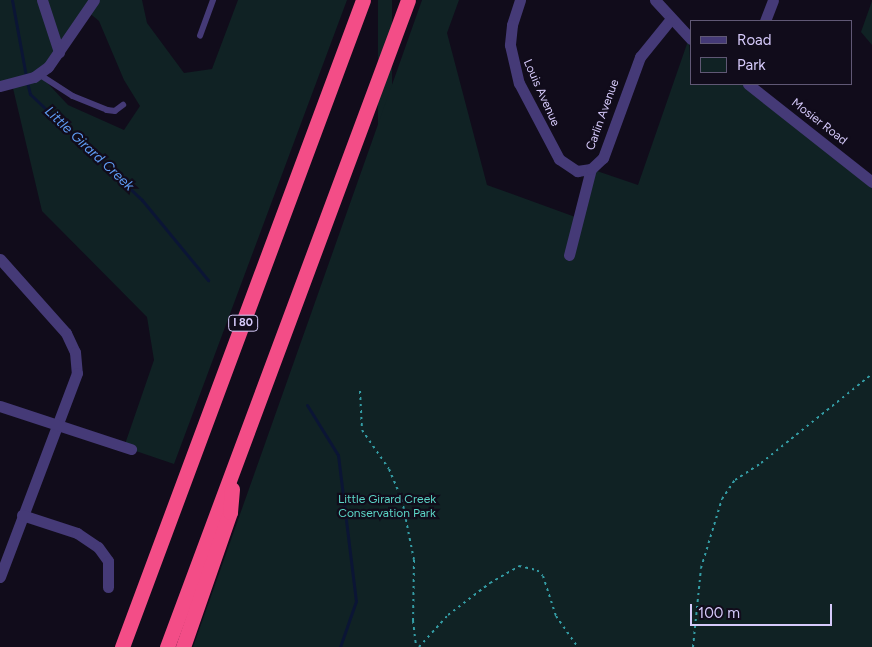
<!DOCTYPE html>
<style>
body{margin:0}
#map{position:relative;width:872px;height:647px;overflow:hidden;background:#110c1b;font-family:Figtree,sans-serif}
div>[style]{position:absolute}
.green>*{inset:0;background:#102224;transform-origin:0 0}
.stream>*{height:3px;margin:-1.5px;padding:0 1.5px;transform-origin:1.5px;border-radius:1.5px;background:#0b1535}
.path>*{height:2px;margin-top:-1px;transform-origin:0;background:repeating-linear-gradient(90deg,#349da5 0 2.5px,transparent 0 6.5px)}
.lane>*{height:5.5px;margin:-2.75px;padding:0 2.75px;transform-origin:2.75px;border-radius:2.75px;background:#453a77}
.street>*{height:11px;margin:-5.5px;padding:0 5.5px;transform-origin:5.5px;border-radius:5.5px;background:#453a77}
.highway>*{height:15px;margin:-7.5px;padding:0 7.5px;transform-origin:7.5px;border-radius:7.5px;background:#f34d87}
span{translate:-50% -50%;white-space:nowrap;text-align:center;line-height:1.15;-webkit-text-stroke:4.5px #110c1b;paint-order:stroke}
.shield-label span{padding:1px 4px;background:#110c1b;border:1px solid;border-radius:4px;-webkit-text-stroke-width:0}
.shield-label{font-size:11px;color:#d6cafb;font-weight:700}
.street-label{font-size:12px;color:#d6cafb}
.park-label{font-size:12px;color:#5cd5c7}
.water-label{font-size:14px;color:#5f9cf4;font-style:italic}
.legend{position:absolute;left:690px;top:20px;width:162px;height:65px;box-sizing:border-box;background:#110c1b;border:1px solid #605875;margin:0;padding:6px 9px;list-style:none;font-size:15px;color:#d6cafb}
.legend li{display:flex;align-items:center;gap:10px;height:25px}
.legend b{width:25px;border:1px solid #605875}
.scale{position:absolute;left:690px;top:604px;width:142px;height:22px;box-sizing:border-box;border:2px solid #d6cafb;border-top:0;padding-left:6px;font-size:15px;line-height:18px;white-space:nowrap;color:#d6cafb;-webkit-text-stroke:4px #110c1b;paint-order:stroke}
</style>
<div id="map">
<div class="green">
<div style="clip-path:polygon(evenodd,0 0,142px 0,147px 23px,184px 73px,212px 69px,238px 0,347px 0,174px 464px,124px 447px,154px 360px,147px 317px,42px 211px,12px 84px,0 86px,0 0,87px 11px,99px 21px,124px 80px,140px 106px,124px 130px,68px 105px,39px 74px,87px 11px)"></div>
<div style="left:378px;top:0;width:14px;height:690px"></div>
<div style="clip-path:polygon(422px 0,459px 0,447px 33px,487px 185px,578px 218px,591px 169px,638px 185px,689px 38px,691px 84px,748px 84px,872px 182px,872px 647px,193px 647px)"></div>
<div style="clip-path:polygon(872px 1px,872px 45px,861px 32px)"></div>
</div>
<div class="stream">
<div style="left:12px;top:0;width:77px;rotate:79.6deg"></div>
<div style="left:27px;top:82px;width:12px;rotate:76deg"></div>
<div style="left:30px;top:94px;width:154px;rotate:43.4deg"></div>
<div style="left:142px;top:200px;width:104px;rotate:50.5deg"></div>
<div style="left:307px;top:405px;width:59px;rotate:58.2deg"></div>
<div style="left:338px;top:455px;width:147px;rotate:83deg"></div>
<div style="left:356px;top:601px;width:49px;rotate:109.2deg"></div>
</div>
<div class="path">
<div style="left:360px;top:391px;width:39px;rotate:87deg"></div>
<div style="left:362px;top:430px;width:47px;rotate:55.3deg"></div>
<div style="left:389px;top:469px;width:34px;rotate:67deg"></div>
<div style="left:402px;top:500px;width:61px;rotate:78.7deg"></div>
<div style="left:414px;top:560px;width:61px;rotate:90.9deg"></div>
<div style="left:413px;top:621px;width:26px;rotate:83deg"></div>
<div style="left:419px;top:647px;width:43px;rotate:-47.8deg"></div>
<div style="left:448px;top:615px;width:53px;rotate:-37.3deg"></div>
<div style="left:490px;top:583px;width:34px;rotate:-30deg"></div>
<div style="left:519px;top:566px;width:18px;rotate:13deg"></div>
<div style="left:537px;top:570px;width:8px;rotate:45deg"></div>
<div style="left:543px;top:576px;width:42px;rotate:72deg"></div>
<div style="left:556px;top:616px;width:38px;rotate:55deg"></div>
<div style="left:693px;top:647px;width:79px;rotate:-84.2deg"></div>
<div style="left:701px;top:568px;width:72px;rotate:-73.1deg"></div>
<div style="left:722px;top:499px;width:23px;rotate:-56deg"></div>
<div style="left:735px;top:480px;width:31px;rotate:-33deg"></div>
<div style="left:761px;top:463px;width:142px;rotate:-38.7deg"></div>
</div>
<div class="lane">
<div style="left:200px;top:36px;width:38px;rotate:-70deg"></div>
<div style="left:39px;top:74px;width:40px;rotate:32.9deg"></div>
<div style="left:73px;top:96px;width:37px;rotate:22deg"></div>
<div style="left:107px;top:110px;width:8px;rotate:7deg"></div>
<div style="left:115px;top:111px;width:10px;rotate:-37deg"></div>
</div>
<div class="street">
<div style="left:42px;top:0;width:55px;rotate:71.9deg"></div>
<div style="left:520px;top:0;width:26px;rotate:108deg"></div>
<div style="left:512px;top:25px;width:20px;rotate:96deg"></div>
<div style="left:510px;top:45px;width:39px;rotate:77deg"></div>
<div style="left:519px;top:83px;width:86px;rotate:62.2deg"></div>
<div style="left:559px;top:159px;width:22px;rotate:34deg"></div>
<div style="left:577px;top:171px;width:14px;rotate:-8deg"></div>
<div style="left:655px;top:0;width:53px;rotate:47.3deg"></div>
<div style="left:765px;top:21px;width:22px;rotate:-69deg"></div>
<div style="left:748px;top:84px;width:158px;rotate:38.3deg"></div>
<div style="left:0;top:86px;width:35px;rotate:-15deg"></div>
<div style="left:34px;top:77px;width:17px;rotate:-36deg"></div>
<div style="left:48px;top:67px;width:81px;rotate:-55.5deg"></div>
<div style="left:569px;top:255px;width:89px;rotate:-75.7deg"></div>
<div style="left:591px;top:169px;width:16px;rotate:-43deg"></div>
<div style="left:603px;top:158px;width:108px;rotate:-69.9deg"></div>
<div style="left:640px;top:57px;width:48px;rotate:-51deg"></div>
<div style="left:0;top:259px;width:99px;rotate:48.3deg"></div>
<div style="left:66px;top:333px;width:21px;rotate:65deg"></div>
<div style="left:75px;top:352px;width:21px;rotate:85deg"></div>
<div style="left:77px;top:373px;width:218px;rotate:110.7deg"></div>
<div style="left:0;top:406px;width:138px;rotate:18.2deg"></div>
<div style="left:22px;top:515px;width:58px;rotate:18.1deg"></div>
<div style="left:77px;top:533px;width:25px;rotate:34deg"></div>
<div style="left:98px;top:547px;width:17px;rotate:54deg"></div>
<div style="left:108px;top:561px;width:26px;rotate:90deg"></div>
</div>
<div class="highway">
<div style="left:122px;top:647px;width:690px;rotate:-69.57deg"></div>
<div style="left:167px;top:647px;width:690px;rotate:-69.57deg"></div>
<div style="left:183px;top:647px;width:143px;rotate:-70.8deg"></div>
<div style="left:230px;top:512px;width:23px;rotate:-85deg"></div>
</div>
<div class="shield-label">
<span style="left:243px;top:323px">I 80</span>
</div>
<div class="street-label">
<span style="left:541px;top:93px;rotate:66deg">Louis Avenue</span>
<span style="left:603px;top:115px;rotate:-70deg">Carlin Avenue</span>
<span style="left:819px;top:122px;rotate:38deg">Mosier Road</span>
</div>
<div class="park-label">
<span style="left:387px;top:507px">Little Girard Creek<br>Conservation Park</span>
</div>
<div class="water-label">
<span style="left:89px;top:149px;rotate:43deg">Little Girard Creek</span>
</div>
<ul class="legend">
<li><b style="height:6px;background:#453a77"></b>Road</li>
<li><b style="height:14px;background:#102224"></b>Park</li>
</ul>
<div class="scale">100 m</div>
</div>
